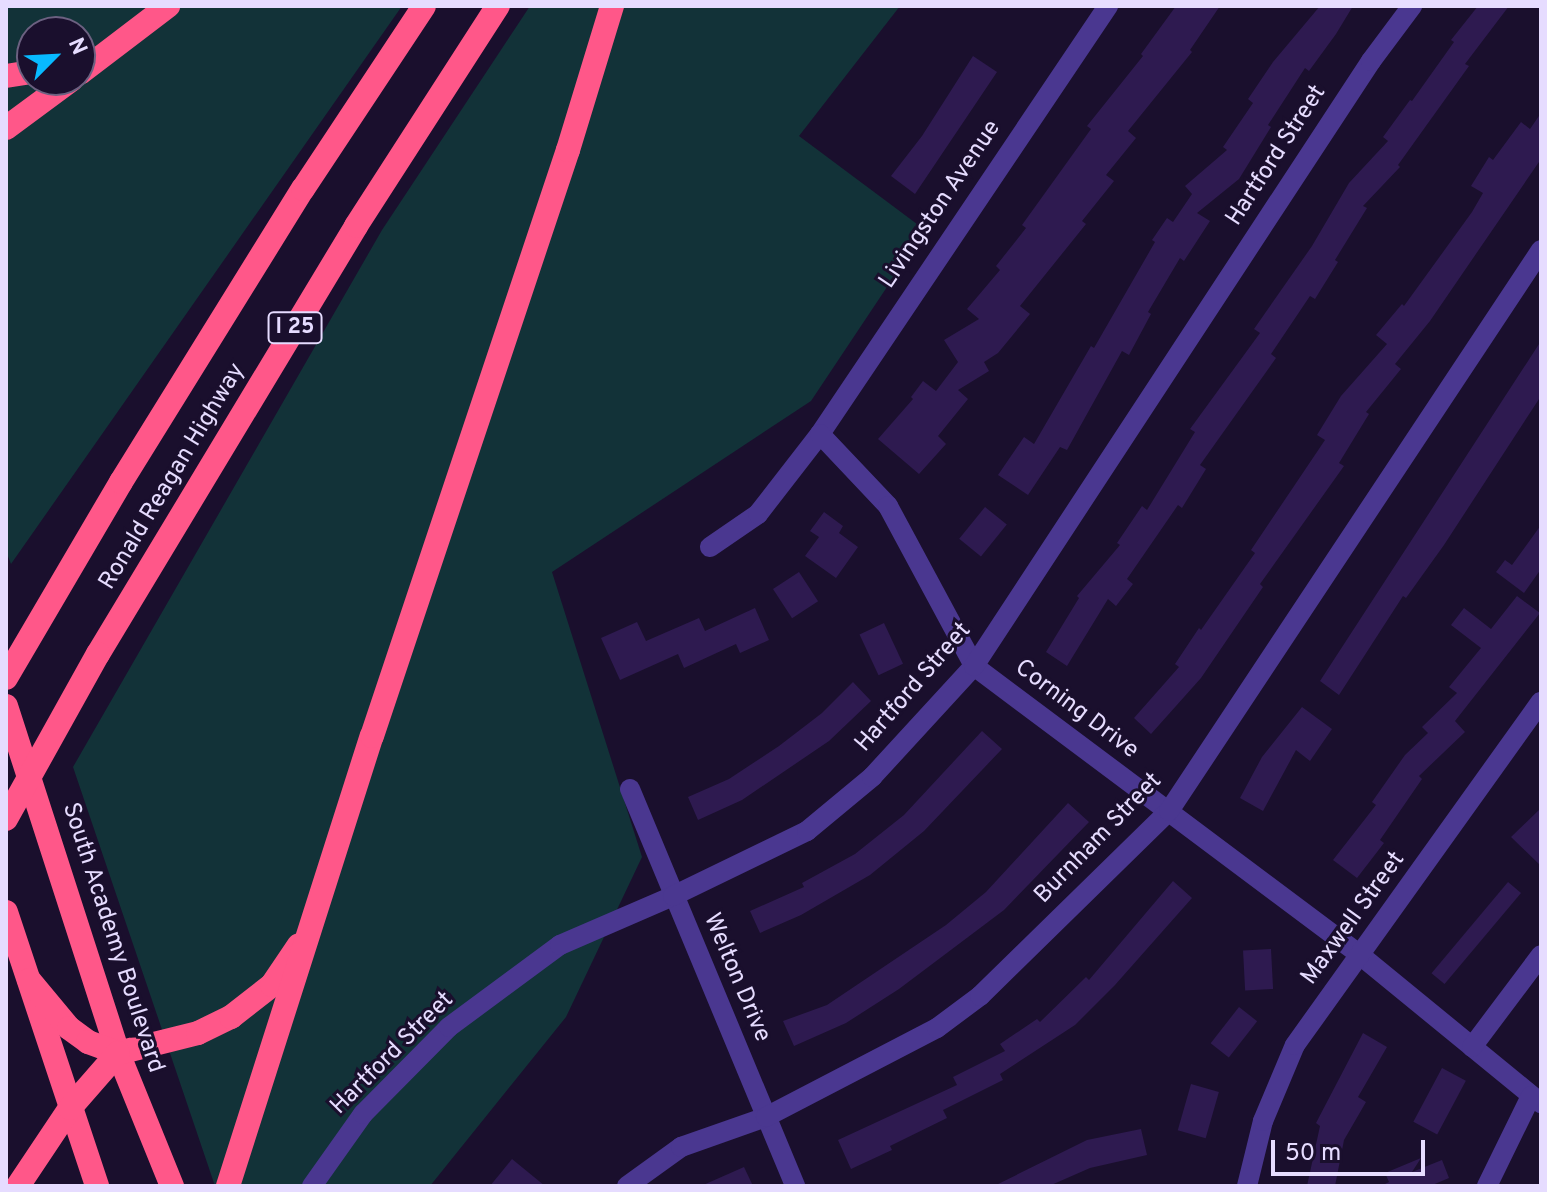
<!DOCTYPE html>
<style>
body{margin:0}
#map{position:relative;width:1547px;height:1192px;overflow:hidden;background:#1a0f2d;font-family:Overpass,sans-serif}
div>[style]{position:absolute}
.green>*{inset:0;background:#123238}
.building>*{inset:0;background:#2e1a50;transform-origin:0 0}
.minor>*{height:20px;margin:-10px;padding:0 10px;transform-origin:10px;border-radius:10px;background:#4a3790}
.highway>*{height:24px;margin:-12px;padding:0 12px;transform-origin:12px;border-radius:12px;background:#ff5789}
.highway-bridge>*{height:24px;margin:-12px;padding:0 12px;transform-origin:12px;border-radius:12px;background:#ff5789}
span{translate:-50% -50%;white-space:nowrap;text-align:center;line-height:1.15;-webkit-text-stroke:6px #1a0f2d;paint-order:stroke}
.shield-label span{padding:2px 6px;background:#1a0f2d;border:2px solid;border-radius:6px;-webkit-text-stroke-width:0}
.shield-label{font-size:22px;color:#e6dcff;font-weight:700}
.street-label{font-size:24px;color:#e6dcff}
.frame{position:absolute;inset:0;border:8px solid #e6dcff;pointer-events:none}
.north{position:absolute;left:16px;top:16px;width:80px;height:80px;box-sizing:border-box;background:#1a0f2d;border:2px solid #6c6181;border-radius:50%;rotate:66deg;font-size:22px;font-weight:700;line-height:32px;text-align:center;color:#e6dcff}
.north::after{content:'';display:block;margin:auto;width:28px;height:36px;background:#08baff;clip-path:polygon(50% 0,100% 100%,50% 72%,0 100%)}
.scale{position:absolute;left:1271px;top:1140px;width:154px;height:36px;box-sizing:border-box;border:4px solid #e6dcff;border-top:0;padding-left:10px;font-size:24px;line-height:28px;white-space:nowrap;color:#e6dcff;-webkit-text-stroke:6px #1a0f2d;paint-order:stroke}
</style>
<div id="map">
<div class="green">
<div style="clip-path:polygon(evenodd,6px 6px,402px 6px,11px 564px,6px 551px,6px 6px,32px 32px,80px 32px,80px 80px,32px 80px,32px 32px)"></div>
<div style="clip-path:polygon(530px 6px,900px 6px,799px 136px,925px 230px,811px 401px,552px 572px,642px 857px,566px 1017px,430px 1186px,215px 1186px,73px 767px,382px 230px)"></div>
</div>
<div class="building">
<div style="clip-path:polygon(1176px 6px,1220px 6px,1190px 50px,1192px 52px,1128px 131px,1136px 138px,1106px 175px,1114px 181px,1082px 221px,1086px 224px,1020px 306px,1030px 314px,998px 353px,984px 362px,989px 371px,958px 390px,968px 399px,938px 436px,946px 444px,919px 474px,878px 439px,913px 399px,911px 397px,923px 381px,936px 391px,958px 362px,944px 340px,979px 319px,967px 309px,1000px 270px,996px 266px,1026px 228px,1022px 225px,1091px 129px,1087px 126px,1143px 56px,1141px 54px)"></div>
<div style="clip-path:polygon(1320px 6px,1353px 6px,1336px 34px,1309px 71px,1305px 68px,1268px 125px,1271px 127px,1239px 179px,1197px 213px,1210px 221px,1184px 261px,1180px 258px,1148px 312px,1151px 314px,1129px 355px,1122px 351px,1067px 450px,1060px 447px,1028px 495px,998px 475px,1024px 437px,1034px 444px,1091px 346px,1094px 348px,1155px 242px,1152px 240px,1167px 218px,1173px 222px,1192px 194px,1185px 186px,1227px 150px,1223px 147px,1253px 103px,1248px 99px,1273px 62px)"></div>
<div style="clip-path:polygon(1478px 6px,1509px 6px,1465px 64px,1469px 66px,1398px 165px,1400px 167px,1363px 206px,1367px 208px,1335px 260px,1338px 262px,1315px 299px,1310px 296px,1271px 354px,1276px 358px,1200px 465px,1206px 469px,1182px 508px,1178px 505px,1127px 579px,1133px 584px,1116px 606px,1108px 599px,1067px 666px,1046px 652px,1079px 598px,1077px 596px,1120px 545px,1117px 543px,1142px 506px,1147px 510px,1195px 432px,1190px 429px,1260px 333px,1254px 329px,1312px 246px,1349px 183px,1388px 141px,1383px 137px,1410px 100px,1412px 101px,1454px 42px,1451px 40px)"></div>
<div style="clip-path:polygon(973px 56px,997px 72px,915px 194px,891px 176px,922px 136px)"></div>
<div style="clip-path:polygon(1541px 113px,1541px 159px,1430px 321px,1395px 364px,1401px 369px,1366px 412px,1369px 414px,1339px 463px,1344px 466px,1260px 584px,1263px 587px,1201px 678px,1151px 734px,1134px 718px,1179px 667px,1175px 664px,1199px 628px,1201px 630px,1255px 553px,1251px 550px,1325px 440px,1317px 435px,1341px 396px,1387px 344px,1376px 335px,1402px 304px,1404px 306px,1472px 212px,1483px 193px,1471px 186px,1489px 157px,1493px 160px,1521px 122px,1530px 129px)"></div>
<div style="clip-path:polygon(1541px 341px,1541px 396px,1444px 545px,1406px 598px,1403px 596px,1339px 695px,1320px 681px)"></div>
<div style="left:985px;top:507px;width:28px;height:41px;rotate:39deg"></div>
<div style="clip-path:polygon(824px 512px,843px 526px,839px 533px,858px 547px,836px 578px,805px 556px,819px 537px,810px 531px)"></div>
<div style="clip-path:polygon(1541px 525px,1541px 569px,1524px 593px,1496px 572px,1505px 560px,1512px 565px)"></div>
<div style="left:799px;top:572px;width:35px;height:31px;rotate:57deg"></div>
<div style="clip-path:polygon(1517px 596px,1540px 613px,1455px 721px,1465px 732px,1419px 776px,1422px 779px,1380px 840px,1384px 843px,1357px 878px,1333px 860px,1376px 805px,1372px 802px,1405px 755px,1428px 733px,1422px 727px,1457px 693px,1449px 687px,1481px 648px,1451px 625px,1464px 608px,1491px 629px)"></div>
<div style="clip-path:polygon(755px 608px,769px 640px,740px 653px,736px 644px,684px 668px,678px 654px,620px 680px,601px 638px,637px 622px,646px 641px,699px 618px,705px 631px)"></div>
<div style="left:884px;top:623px;width:45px;height:27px;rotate:65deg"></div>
<div style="clip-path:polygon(853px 682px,871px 701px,829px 741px,742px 800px,698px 820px,688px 797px,729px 779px,779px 746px,822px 713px)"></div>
<div style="clip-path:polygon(1302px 707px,1332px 729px,1310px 761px,1296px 750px,1263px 811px,1240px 798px,1262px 757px)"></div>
<div style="clip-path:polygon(982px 731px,1002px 749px,924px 831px,870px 875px,801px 915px,760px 933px,750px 911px,804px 887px,802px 883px,855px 854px,904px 815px)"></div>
<div style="clip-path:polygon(1068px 803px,1089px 822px,1004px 910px,899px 989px,846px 1023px,794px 1046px,783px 1021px,827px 1005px,946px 925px,986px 892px)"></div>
<div style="clip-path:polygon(1541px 808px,1541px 866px,1511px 837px)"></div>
<div style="clip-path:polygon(1173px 881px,1192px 898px,1115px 985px,1075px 1025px,1000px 1074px,1003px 1080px,943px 1110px,947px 1118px,890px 1146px,892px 1150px,851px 1169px,838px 1140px,957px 1085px,953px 1077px,1005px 1051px,1000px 1044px,1037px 1019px,1040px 1022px,1086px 977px,1089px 980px)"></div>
<div style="left:1508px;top:882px;width:17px;height:119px;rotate:40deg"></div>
<div style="left:1271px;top:949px;width:40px;height:28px;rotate:87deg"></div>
<div style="left:1239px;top:1007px;width:23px;height:46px;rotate:38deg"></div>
<div style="clip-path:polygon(1363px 1033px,1387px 1047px,1358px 1097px,1366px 1102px,1344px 1140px,1335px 1186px,1307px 1186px,1320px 1126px,1316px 1123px)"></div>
<div style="left:1442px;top:1068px;width:27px;height:61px;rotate:28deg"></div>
<div style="left:1191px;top:1084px;width:29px;height:48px;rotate:16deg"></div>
<div style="clip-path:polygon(1141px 1129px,1147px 1155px,1090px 1168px,1049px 1186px,994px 1186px,1087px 1140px)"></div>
<div style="clip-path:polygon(1421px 1158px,1412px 1172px,1442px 1160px,1449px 1178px,1430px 1186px,1381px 1186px,1389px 1182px,1385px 1173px)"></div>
<div style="clip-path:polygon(512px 1159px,545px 1186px,490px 1186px)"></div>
<div style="clip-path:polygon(744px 1167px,753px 1186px,701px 1186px)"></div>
</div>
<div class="minor">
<div style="left:820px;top:434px;width:516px;rotate:-56.06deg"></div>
<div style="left:710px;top:547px;width:58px;rotate:-34.5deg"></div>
<div style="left:758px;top:514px;width:101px;rotate:-52.2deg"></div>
<div style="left:820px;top:434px;width:99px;rotate:46.6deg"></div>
<div style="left:888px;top:506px;width:182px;rotate:61.7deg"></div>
<div style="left:974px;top:666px;width:482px;rotate:36.8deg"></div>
<div style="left:1360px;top:955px;width:234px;rotate:39.3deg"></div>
<div style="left:630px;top:789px;width:430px;rotate:67.4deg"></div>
<div style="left:1472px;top:1047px;width:115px;rotate:-53.1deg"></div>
<div style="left:312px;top:1186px;width:88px;rotate:-54.7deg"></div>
<div style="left:363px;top:1114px;width:122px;rotate:-45.3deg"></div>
<div style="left:449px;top:1027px;width:138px;rotate:-36.5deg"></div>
<div style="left:560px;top:945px;width:123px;rotate:-23.4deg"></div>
<div style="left:673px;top:896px;width:149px;rotate:-25.9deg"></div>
<div style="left:807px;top:831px;width:85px;rotate:-39.7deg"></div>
<div style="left:872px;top:777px;width:151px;rotate:-47.4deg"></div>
<div style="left:974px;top:666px;width:724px;rotate:-56.73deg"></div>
<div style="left:1371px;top:61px;width:69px;rotate:-53.3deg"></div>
<div style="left:627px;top:1186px;width:67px;rotate:-35.8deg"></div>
<div style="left:681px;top:1147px;width:90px;rotate:-19.4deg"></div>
<div style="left:766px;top:1117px;width:193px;rotate:-27.5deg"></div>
<div style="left:937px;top:1028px;width:54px;rotate:-36.7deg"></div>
<div style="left:980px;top:996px;width:264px;rotate:-44.4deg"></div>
<div style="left:1169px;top:811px;width:673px;rotate:-56.45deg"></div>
<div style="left:1247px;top:1186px;width:67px;rotate:-76.2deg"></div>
<div style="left:1263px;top:1121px;width:82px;rotate:-67.2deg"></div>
<div style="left:1295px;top:1045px;width:422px;rotate:-54.4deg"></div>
<div style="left:1487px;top:1186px;width:100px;rotate:-63.9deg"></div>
</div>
<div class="highway">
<div style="left:80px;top:73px;width:111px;rotate:-37.3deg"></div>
<div style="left:6px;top:76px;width:26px;rotate:-9deg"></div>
<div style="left:6px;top:128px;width:81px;rotate:-36.4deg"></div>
<div style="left:98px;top:654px;width:500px;rotate:-58.9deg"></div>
<div style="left:356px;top:226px;width:262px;rotate:-57.2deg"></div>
<div style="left:6px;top:678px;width:227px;rotate:-59.6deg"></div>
<div style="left:121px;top:482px;width:345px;rotate:-58.2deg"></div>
<div style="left:303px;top:189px;width:219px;rotate:-56.5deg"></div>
<div style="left:6px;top:706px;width:365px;rotate:72.1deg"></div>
<div style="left:118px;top:1053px;width:144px;rotate:67.9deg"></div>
<div style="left:6px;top:912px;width:289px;rotate:71.6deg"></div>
<div style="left:29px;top:980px;width:62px;rotate:50.2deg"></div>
<div style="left:69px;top:1028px;width:24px;rotate:36deg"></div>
<div style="left:88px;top:1042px;width:32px;rotate:20deg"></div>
<div style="left:118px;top:1053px;width:82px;rotate:-14deg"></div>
<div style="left:198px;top:1033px;width:37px;rotate:-26deg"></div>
<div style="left:231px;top:1017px;width:52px;rotate:-38deg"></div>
<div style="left:272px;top:985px;width:48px;rotate:-56deg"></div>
<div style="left:18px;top:1186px;width:94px;rotate:-56.3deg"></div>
<div style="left:70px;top:1108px;width:73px;rotate:-48.9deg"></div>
<div style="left:228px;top:1186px;width:472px;rotate:-72.3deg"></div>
<div style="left:372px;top:736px;width:618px;rotate:-71.51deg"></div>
<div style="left:568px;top:150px;width:151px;rotate:-73deg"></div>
</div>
<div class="highway-bridge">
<div style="left:6px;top:819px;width:189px;rotate:-60.9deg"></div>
</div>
<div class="shield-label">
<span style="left:295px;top:328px">I 25</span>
</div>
<div class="street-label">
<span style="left:1277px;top:156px;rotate:-57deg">Hartford Street</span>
<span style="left:941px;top:205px;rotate:-56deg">Livingston Avenue</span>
<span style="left:173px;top:477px;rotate:-59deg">Ronald Reagan Highway</span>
<span style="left:914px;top:688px;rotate:-49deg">Hartford Street</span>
<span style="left:1076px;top:710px;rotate:37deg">Corning Drive</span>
<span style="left:1099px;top:839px;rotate:-46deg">Burnham Street</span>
<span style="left:1354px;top:919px;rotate:-54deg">Maxwell Street</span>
<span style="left:112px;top:938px;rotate:72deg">South Academy Boulevard</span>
<span style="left:736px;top:978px;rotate:67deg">Welton Drive</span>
<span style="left:393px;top:1054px;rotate:-45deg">Hartford Street</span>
</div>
<div class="frame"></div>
<div class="north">N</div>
<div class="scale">50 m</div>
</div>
